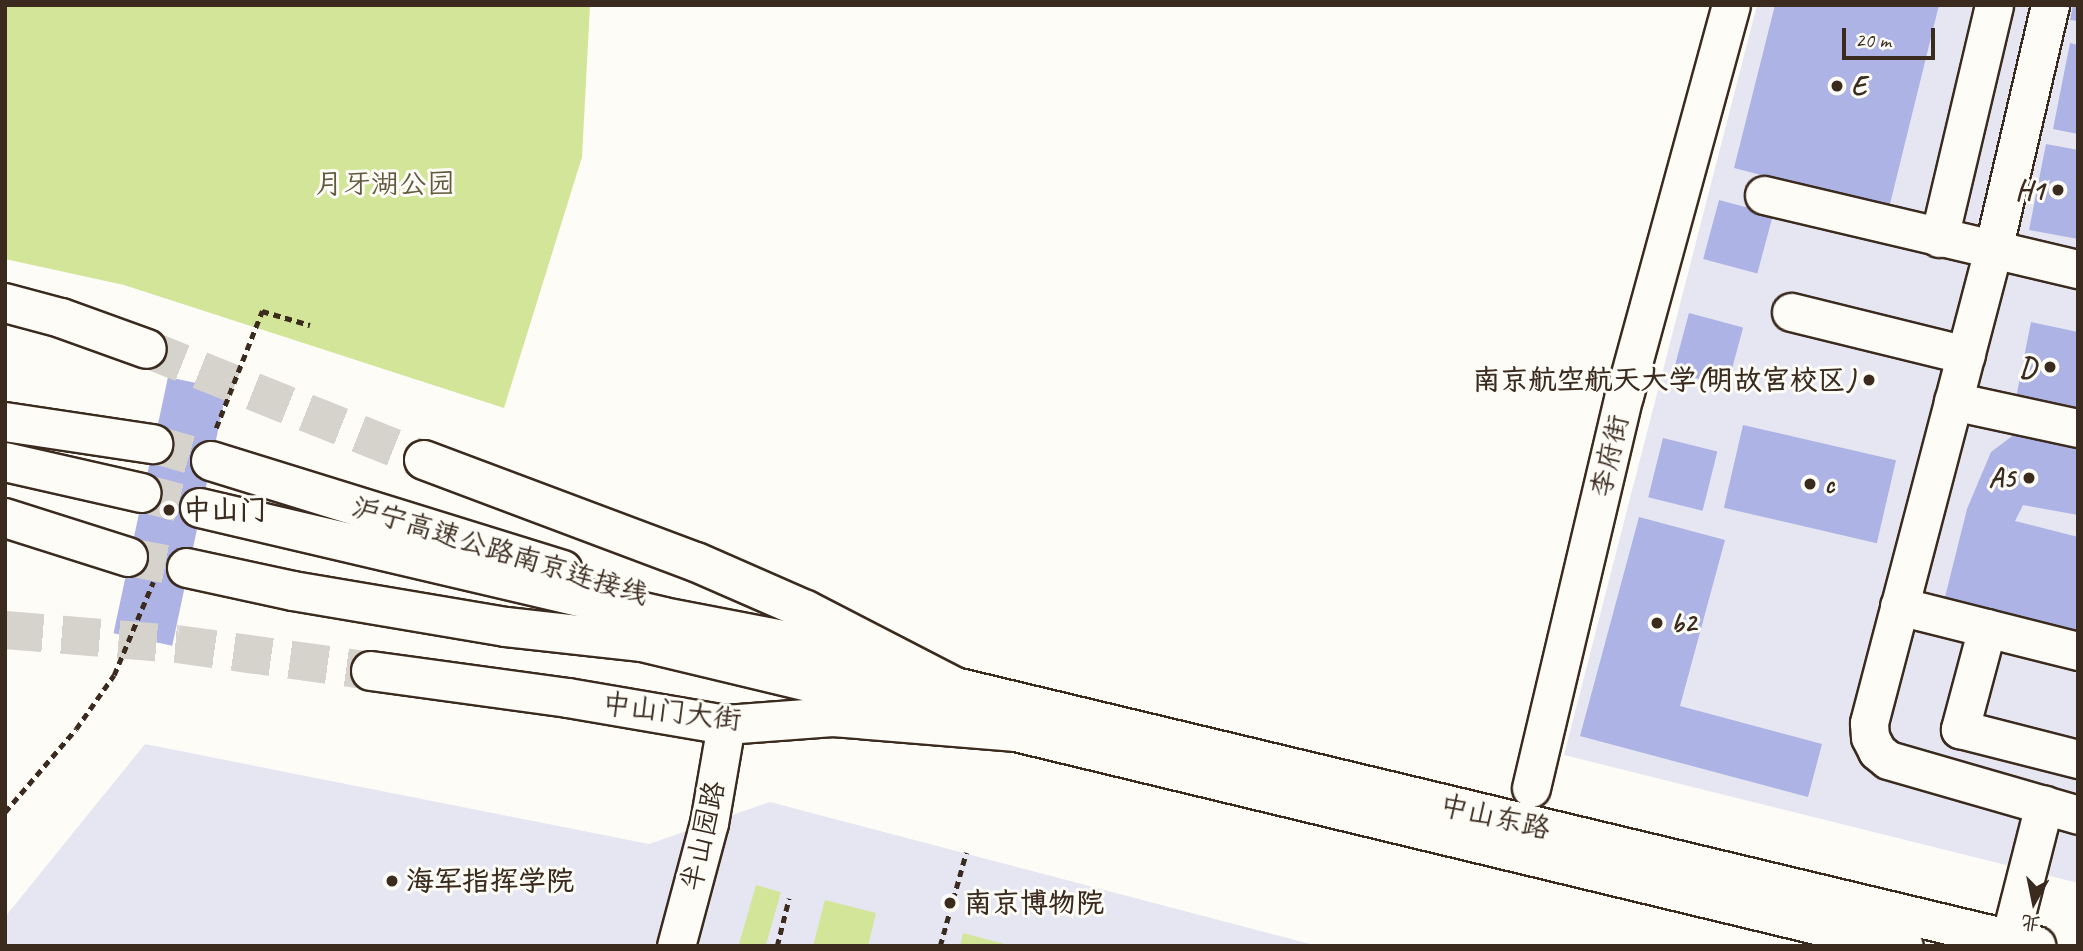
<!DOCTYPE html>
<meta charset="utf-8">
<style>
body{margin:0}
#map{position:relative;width:2083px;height:951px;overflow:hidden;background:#fdfcf7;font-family:Caveat,"LXGW WenKai TC",sans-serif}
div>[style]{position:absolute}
.built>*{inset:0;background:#e5e6f1}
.green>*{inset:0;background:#d2e599;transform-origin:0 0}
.building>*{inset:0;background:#adb3e4;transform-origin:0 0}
.major-tunnel>*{height:38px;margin-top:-19px;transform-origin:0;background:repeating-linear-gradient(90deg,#d6d2cc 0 38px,transparent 0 57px)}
.highway-tunnel>*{height:38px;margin-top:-19px;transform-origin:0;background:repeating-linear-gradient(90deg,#d6d2cc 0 38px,transparent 0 57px)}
.path>*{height:4.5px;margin-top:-2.25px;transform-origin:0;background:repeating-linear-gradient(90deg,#3b2a1e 0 7px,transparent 0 12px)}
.roads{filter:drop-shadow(2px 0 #3b2a1e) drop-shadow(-2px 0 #3b2a1e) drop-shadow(0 2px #3b2a1e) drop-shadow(0 -2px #3b2a1e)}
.minor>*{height:37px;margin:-18.5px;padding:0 18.5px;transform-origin:18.5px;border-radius:18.5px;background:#fdfcf7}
.major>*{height:38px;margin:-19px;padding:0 19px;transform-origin:19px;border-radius:19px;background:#fdfcf7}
.highway>*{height:38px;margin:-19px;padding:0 19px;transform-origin:19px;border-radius:19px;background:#fdfcf7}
.dots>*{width:19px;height:19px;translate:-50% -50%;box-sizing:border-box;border:4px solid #fdfcf7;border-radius:50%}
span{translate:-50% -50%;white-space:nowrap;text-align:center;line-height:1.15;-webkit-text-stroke:6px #fdfcf7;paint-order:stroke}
.poi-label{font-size:28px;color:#3b2a1e;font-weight:700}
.left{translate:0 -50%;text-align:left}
.right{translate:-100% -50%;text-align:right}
.park-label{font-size:28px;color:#61593d}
.street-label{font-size:28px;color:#3b2a1e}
.frame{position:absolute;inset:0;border:7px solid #3b2a1e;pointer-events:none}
.north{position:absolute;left:1999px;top:867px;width:70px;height:70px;-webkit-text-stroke:5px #fdfcf7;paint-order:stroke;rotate:189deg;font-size:19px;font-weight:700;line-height:28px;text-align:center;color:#3b2a1e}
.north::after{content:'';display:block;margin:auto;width:24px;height:32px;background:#3b2a1e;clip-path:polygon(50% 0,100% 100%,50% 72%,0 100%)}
.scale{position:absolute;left:1842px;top:28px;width:93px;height:32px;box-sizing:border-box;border:4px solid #3b2a1e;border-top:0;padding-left:9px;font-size:21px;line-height:24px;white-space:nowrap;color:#3b2a1e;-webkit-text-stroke:5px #fdfcf7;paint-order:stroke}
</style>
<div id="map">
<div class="built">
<div style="clip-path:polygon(1757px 5px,2078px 5px,2078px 883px,1564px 755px)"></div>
<div style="clip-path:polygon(145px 744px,649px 844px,770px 802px,1318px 946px,5px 946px,5px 917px)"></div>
</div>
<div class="green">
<div style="clip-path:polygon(5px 5px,590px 5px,582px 157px,504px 408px,124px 285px,5px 259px)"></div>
<div style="left:756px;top:885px;width:26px;height:63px;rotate:16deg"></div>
<div style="clip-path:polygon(825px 900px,876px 913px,868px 946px,813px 946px)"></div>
<div style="clip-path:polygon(963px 933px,1012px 946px,960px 946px)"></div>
</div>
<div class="building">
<div style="clip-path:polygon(1775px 5px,1939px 5px,1889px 208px,1734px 168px)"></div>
<div style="clip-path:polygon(2073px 5px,2078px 5px,2078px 21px,2070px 20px)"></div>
<div style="clip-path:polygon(2070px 43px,2078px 45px,2078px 134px,2053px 129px)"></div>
<div style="clip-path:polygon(2046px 144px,2078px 150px,2078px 239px,2029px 230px)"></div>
<div style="left:1719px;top:200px;width:56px;height:61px;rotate:15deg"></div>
<div style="left:1689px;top:313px;width:56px;height:61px;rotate:15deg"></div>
<div style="clip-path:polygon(2031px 322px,2078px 332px,2078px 416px,2015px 403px)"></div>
<div style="left:168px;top:377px;width:60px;height:262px;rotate:12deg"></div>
<div style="left:1743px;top:425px;width:157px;height:85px;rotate:13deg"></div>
<div style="clip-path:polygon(2019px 431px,2078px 443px,2078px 515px,2023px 505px,2015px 521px,2078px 537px,2078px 642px,1942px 609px,1967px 509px,1991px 452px)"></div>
<div style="left:1663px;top:438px;width:56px;height:61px;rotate:14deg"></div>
<div style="clip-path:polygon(1639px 517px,1725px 540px,1680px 706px,1822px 744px,1808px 797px,1580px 736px)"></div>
</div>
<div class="major-tunnel">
<div style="left:147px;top:349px;width:298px;rotate:21.8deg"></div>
<div style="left:5px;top:630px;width:173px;rotate:4.7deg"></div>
<div style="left:177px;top:644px;width:196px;rotate:7.9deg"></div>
</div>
<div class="highway-tunnel">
<div style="left:153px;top:444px;width:60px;rotate:16.3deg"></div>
<div style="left:142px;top:493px;width:60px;rotate:14.5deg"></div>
<div style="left:128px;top:557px;width:60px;rotate:10.6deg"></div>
</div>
<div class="path">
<div style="left:216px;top:428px;width:126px;rotate:-68.5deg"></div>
<div style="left:262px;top:311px;width:50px;rotate:16.3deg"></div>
<div style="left:5px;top:812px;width:109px;rotate:-49.5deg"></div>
<div style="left:76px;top:729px;width:66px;rotate:-54.9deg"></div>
<div style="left:114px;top:675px;width:101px;rotate:-67.2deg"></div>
<div style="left:777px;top:946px;width:49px;rotate:-76deg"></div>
<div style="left:940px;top:946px;width:97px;rotate:-74.4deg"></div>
<div style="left:952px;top:946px;width:1px"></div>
</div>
<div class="roads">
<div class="minor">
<div style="left:2050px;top:5px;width:252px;rotate:103.1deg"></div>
<div style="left:1993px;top:250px;width:489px;rotate:104.7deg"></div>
<div style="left:1869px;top:723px;width:14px;rotate:86deg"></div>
<div style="left:1870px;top:737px;width:16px;rotate:63deg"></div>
<div style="left:1877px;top:751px;width:14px;rotate:39deg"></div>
<div style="left:1888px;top:760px;width:198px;rotate:16.1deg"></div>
<div style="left:1764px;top:195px;width:323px;rotate:13.3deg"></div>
<div style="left:1939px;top:238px;width:239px;rotate:-76.7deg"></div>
<div style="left:1791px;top:312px;width:180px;rotate:13.8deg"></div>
<div style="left:1953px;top:401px;width:128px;rotate:12.2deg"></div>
<div style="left:1899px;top:606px;width:185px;rotate:14.1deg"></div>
<div style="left:1987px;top:628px;width:105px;rotate:105deg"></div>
<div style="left:1960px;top:729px;width:122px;rotate:14.3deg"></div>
<div style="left:1531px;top:788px;width:403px;rotate:-76.7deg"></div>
<div style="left:1624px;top:396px;width:405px;rotate:-74.7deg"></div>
<div style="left:676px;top:946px;width:127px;rotate:-75deg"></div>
<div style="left:709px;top:823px;width:99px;rotate:-80.2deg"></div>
<div style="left:2008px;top:946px;width:146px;rotate:-75.7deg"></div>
</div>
<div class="major">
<div style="left:5px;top:303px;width:58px;rotate:15deg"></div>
<div style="left:61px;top:318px;width:91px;rotate:19.8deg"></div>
<div style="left:424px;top:460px;width:290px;rotate:20.6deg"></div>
<div style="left:696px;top:562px;width:120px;rotate:23.6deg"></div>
<div style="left:806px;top:610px;width:168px;rotate:27.3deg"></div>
<div style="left:955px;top:687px;width:1112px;rotate:13.47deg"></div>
<div style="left:371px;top:671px;width:199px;rotate:7.8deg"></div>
<div style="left:568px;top:698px;width:160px;rotate:9.7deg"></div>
<div style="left:726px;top:725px;width:107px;rotate:-4.3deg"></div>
<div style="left:833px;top:717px;width:184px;rotate:4.7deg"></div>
<div style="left:1016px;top:732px;width:913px;rotate:13.55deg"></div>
</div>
<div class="highway">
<div style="left:5px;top:422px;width:150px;rotate:8.5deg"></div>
<div style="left:211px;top:461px;width:368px;rotate:17.2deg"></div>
<div style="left:5px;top:462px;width:140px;rotate:12.8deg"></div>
<div style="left:200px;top:508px;width:476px;rotate:13.2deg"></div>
<div style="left:663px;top:617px;width:127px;rotate:10.9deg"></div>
<div style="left:788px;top:641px;width:173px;rotate:15.4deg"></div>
<div style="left:5px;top:518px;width:129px;rotate:17.6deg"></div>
<div style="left:187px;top:568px;width:108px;rotate:12.2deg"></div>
<div style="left:293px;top:591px;width:216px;rotate:9.6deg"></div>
<div style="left:506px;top:627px;width:137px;rotate:6.3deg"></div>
<div style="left:642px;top:642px;width:385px;rotate:13.5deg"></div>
</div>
</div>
<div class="dots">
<div style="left:1837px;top:86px;background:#3b2a1e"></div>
<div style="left:2058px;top:190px;background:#3b2a1e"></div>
<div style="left:2050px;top:367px;background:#3b2a1e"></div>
<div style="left:1869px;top:380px;background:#3b2a1e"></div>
<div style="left:2029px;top:478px;background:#3b2a1e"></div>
<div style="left:1810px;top:484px;background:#3b2a1e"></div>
<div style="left:169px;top:510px;background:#3b2a1e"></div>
<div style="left:1657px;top:623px;background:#3b2a1e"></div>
<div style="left:392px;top:881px;background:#3b2a1e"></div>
<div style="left:950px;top:903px;background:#3b2a1e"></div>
</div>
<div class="poi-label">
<span class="left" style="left:1851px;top:86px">E</span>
<span class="right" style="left:2044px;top:190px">H1</span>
<span class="right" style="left:2036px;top:367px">D</span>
<span class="right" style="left:1855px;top:380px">南京航空航天大学(明故宫校区)</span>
<span class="right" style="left:2015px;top:478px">A5</span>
<span class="left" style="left:1824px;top:484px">c</span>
<span class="left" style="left:183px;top:510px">中山门</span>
<span class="left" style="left:1671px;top:623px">b2</span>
<span class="left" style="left:406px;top:881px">海军指挥学院</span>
<span class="left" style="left:964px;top:903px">南京博物院</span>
</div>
<div class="park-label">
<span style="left:385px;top:184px">月牙湖公园</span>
</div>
<div class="street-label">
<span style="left:1610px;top:456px;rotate:-77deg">李府街</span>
<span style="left:500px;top:551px;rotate:17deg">沪宁高速公路南京连接线</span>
<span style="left:672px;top:712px;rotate:7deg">中山门大街</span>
<span style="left:1495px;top:817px;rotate:13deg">中山东路</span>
<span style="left:703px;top:836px;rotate:-77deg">半山园路</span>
</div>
<div class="frame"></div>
<div class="north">北</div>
<div class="scale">20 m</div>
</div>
